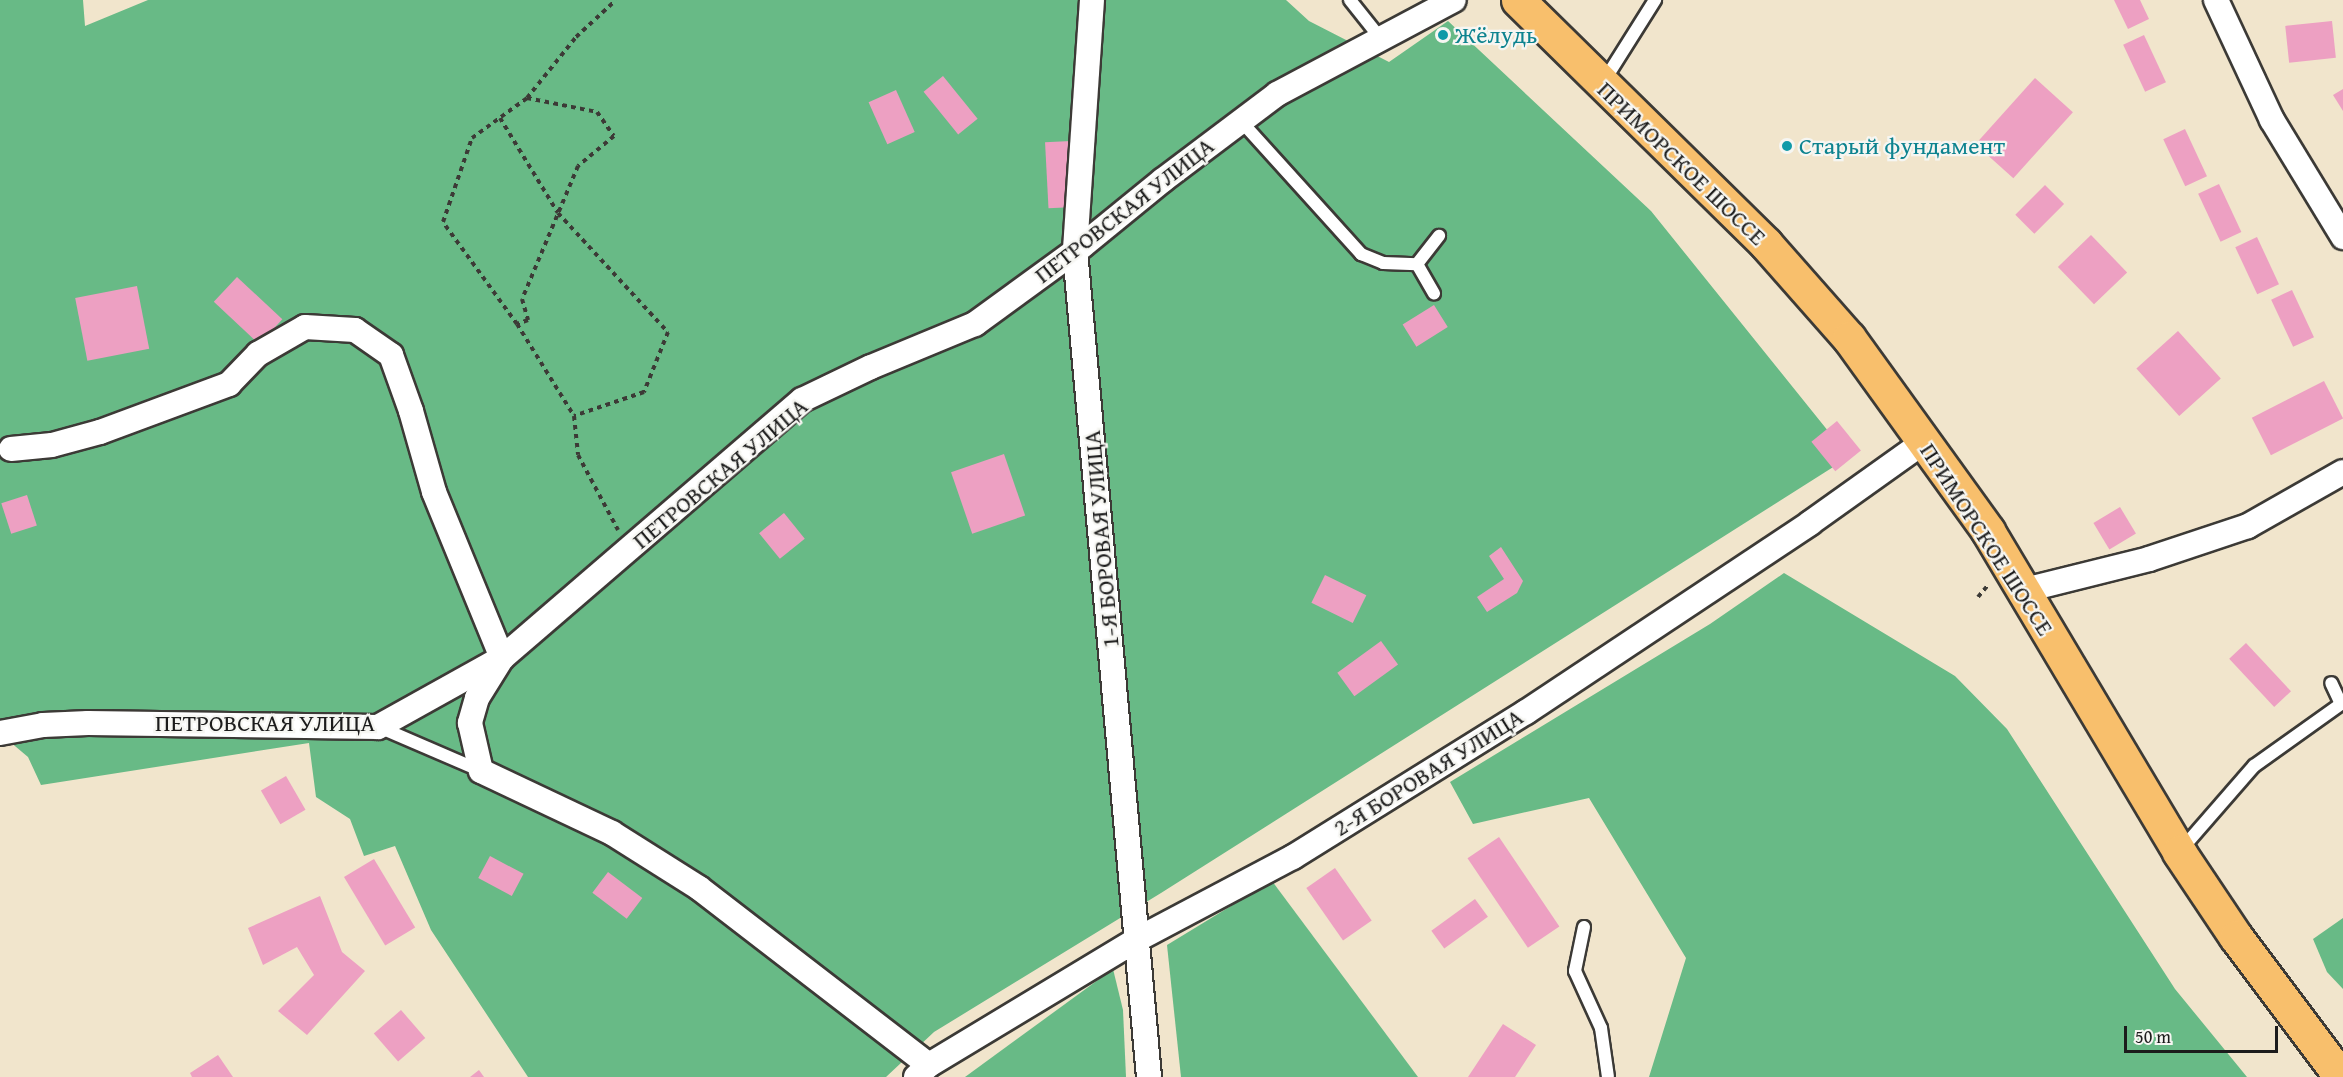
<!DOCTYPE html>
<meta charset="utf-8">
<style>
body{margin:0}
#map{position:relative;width:2343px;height:1077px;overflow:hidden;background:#f1e5cc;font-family:"Gentium Book Plus",serif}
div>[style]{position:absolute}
.forest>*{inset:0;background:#68ba86}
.building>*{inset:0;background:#eda0c2;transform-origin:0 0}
.path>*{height:4px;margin-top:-2px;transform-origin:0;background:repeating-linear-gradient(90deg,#3c3a36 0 4.5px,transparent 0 9px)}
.roads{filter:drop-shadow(2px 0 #3c3a36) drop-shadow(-2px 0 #3c3a36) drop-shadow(0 2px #3c3a36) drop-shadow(0 -2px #3c3a36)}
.lane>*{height:12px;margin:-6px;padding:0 6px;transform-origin:6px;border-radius:6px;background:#fff}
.street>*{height:24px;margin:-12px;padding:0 12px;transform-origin:12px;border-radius:12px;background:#fff}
.primary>*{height:33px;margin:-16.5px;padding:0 16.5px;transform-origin:16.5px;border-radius:16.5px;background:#f8bf6c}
.dots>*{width:16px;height:16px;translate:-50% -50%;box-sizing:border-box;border:3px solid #f6f6f2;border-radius:50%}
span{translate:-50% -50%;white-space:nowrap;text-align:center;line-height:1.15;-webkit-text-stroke:4.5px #f6f6f2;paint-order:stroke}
.culture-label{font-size:24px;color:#0d838f}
.left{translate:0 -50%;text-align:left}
.street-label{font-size:24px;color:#1c1c1c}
.scale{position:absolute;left:2124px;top:1026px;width:154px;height:27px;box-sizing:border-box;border:3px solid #1c1c1c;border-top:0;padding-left:8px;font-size:18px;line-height:21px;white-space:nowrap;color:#1c1c1c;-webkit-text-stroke:4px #f6f6f2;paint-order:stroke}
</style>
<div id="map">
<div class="forest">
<div style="clip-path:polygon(0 0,83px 0,85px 26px,148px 0,1286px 0,1309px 21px,1389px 62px,1448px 21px,1651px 211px,1849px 457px,1161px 893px,934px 1032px,886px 1077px,528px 1077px,431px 930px,395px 846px,364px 856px,350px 819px,316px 797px,309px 743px,41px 785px,28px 757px,9px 741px,0 744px)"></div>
<div style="clip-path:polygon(1784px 573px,1955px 676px,2007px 729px,2175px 989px,2247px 1077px,1649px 1077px,1686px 958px,1589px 798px,1473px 824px,1450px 782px,1710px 624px)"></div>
<div style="clip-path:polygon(1272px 881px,1418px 1077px,1181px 1077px,1167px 945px)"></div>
<div style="clip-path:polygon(2343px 918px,2343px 989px,2327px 972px,2313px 939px)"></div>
<div style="clip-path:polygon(1113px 969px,1123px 1010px,1126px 1077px,965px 1077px)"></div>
</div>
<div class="building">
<div style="clip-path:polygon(2114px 0,2140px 0,2149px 19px,2128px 29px)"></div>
<div style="left:2332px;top:21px;width:37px;height:47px;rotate:84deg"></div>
<div style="left:2144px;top:35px;width:52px;height:23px;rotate:65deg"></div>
<div style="left:943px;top:76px;width:55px;height:25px;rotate:51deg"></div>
<div style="left:2035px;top:78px;width:51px;height:89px;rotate:42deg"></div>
<div style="clip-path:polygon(2343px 89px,2343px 111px,2333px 95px)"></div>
<div style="left:896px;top:90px;width:46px;height:30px;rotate:66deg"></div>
<div style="left:2185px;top:129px;width:52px;height:24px;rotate:65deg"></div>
<div style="left:1071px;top:141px;width:66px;height:26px;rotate:87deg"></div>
<div style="left:2219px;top:184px;width:53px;height:23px;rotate:65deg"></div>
<div style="left:2045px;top:185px;width:27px;height:42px;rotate:45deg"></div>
<div style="left:2091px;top:235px;width:52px;height:46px;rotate:46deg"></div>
<div style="left:2257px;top:237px;width:52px;height:24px;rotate:65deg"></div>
<div style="left:237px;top:277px;width:62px;height:34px;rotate:43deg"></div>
<div style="left:137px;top:286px;width:64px;height:63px;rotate:79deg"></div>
<div style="left:2292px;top:290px;width:52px;height:23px;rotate:65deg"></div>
<div style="left:1434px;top:305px;width:26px;height:37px;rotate:58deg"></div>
<div style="left:2178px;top:331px;width:64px;height:56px;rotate:48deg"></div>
<div style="left:2324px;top:381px;width:42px;height:81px;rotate:63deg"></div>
<div style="left:1837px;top:421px;width:38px;height:33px;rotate:51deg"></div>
<div style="left:1004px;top:454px;width:65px;height:56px;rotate:71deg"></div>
<div style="left:27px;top:495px;width:32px;height:27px;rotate:72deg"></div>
<div style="left:2120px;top:507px;width:31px;height:31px;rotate:59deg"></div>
<div style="left:784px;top:513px;width:33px;height:32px;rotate:51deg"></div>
<div style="clip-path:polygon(1501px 547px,1523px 581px,1517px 593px,1487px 612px,1477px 597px,1504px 579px,1489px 556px)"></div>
<div style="left:1325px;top:575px;width:46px;height:31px;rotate:26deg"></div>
<div style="left:1381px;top:641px;width:29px;height:54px;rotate:54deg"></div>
<div style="left:2246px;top:643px;width:66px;height:23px;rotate:47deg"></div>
<div style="left:286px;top:776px;width:39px;height:29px;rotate:60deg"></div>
<div style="left:1499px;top:837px;width:108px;height:38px;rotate:56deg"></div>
<div style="left:490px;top:856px;width:38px;height:25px;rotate:28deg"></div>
<div style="left:374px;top:859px;width:80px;height:35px;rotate:59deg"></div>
<div style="left:1335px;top:868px;width:64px;height:35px;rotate:55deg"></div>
<div style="left:608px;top:872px;width:43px;height:26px;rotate:37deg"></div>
<div style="clip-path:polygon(320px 896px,342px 952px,365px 971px,307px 1035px,278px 1011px,314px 975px,297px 947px,263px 965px,248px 928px)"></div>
<div style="left:1475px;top:899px;width:22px;height:54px;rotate:54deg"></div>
<div style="left:401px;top:1010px;width:37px;height:36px;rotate:49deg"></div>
<div style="clip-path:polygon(1503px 1024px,1536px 1045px,1515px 1077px,1468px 1077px)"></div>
<div style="clip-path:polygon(218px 1055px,233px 1077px,192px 1077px,190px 1073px)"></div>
<div style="clip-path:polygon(479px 1070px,484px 1077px,470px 1077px)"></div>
</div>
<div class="path">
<div style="left:527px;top:98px;width:71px;rotate:11.3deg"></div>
<div style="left:597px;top:112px;width:29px;rotate:55deg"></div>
<div style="left:614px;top:136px;width:47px;rotate:140.2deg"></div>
<div style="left:578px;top:166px;width:144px;rotate:112.8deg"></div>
<div style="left:522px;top:299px;width:22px;rotate:74deg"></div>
<div style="left:528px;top:320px;width:12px;rotate:160deg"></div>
<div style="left:517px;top:324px;width:108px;rotate:58.2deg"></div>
<div style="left:574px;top:416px;width:39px;rotate:84deg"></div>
<div style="left:578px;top:455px;width:85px;rotate:61.9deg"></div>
<div style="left:500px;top:118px;width:111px;rotate:58.6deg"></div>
<div style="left:558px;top:213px;width:162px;rotate:47.3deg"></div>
<div style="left:668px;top:332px;width:65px;rotate:111.8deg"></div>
<div style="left:644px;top:392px;width:74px;rotate:161.1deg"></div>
<div style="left:517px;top:324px;width:126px;rotate:-126deg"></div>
<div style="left:443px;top:222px;width:89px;rotate:-71deg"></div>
<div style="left:472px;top:138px;width:68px;rotate:-36deg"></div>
<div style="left:527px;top:98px;width:78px;rotate:-51.2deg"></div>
<div style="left:576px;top:37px;width:54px;rotate:-42.8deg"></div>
<div style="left:1978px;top:597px;width:17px;rotate:-50deg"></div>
</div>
<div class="roads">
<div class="lane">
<div style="left:1350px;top:0;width:50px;rotate:51.5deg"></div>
<div style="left:1604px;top:81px;width:96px;rotate:-57.8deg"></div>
<div style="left:1240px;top:120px;width:181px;rotate:47.9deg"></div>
<div style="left:1361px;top:254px;width:24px;rotate:22deg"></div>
<div style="left:1383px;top:263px;width:34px;rotate:2deg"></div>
<div style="left:1417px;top:264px;width:36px;rotate:-52deg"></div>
<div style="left:1417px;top:264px;width:34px;rotate:60deg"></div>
<div style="left:379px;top:727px;width:111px;rotate:23.3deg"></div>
<div style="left:2180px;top:851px;width:113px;rotate:-49deg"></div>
<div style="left:2254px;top:766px;width:107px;rotate:-35.5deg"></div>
<div style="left:2341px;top:704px;width:23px;rotate:-115deg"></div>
<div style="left:1584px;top:927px;width:45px;rotate:101.6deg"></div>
<div style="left:1575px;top:971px;width:63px;rotate:65.5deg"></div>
<div style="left:1601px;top:1028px;width:49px;rotate:81.9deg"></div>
</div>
<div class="street">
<div style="left:1092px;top:0;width:252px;rotate:93.9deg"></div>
<div style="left:1075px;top:251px;width:829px;rotate:84.88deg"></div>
<div style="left:2216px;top:0;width:132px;rotate:65deg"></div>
<div style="left:2272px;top:120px;width:137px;rotate:58.7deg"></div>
<div style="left:11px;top:449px;width:41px;rotate:-5.6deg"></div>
<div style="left:52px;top:445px;width:50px;rotate:-15.2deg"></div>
<div style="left:100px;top:432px;width:138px;rotate:-20.4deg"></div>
<div style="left:229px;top:384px;width:42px;rotate:-46deg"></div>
<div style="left:258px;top:354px;width:54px;rotate:-29.9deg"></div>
<div style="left:305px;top:327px;width:50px;rotate:3.4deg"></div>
<div style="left:355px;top:330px;width:44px;rotate:34.8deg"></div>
<div style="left:391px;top:355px;width:59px;rotate:70.3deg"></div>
<div style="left:411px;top:411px;width:84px;rotate:74.1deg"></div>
<div style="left:434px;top:492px;width:179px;rotate:67.7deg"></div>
<div style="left:502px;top:658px;width:47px;rotate:122deg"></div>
<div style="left:477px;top:698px;width:26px;rotate:106deg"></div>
<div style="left:470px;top:723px;width:49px;rotate:77.1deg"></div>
<div style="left:481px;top:771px;width:145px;rotate:25.3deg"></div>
<div style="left:612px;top:833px;width:103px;rotate:32.3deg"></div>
<div style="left:699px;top:888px;width:290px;rotate:37.6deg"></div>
<div style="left:2021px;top:591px;width:132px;rotate:-14deg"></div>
<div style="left:2149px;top:559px;width:104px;rotate:-18.4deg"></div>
<div style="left:2248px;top:526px;width:109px;rotate:-29.6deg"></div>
<div style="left:0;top:733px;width:44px;rotate:-10.5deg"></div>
<div style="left:43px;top:725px;width:45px;rotate:-2.5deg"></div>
<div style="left:88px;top:723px;width:290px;rotate:0.8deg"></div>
<div style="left:378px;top:727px;width:142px;rotate:-29.1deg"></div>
<div style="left:502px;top:658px;width:396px;rotate:-40.7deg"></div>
<div style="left:802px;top:400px;width:76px;rotate:-25.6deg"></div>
<div style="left:871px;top:367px;width:113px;rotate:-22.5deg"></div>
<div style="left:975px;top:324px;width:132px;rotate:-36.1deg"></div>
<div style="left:1082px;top:246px;width:104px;rotate:-39.2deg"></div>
<div style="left:1163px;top:180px;width:143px;rotate:-37deg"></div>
<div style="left:1277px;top:94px;width:200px;rotate:-28deg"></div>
<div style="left:916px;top:1077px;width:18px;rotate:-43deg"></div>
<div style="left:929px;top:1065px;width:244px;rotate:-31.1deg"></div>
<div style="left:1138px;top:939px;width:175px;rotate:-27.9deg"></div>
<div style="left:1293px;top:857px;width:274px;rotate:-31.9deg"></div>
<div style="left:1526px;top:712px;width:341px;rotate:-33.6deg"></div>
<div style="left:1810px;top:523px;width:141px;rotate:-35.5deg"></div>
</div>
<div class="primary">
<div style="left:1518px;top:0;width:348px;rotate:44.5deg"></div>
<div style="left:1766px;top:244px;width:125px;rotate:48.6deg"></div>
<div style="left:1849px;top:338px;width:238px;rotate:54.2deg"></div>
<div style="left:1988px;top:531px;width:374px;rotate:59.2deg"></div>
<div style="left:2179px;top:852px;width:102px;rotate:56.2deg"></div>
<div style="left:2236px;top:937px;width:175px;rotate:53.1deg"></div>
</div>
</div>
<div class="dots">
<div style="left:1443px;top:35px;background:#0f9aa8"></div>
<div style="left:1787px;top:146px;background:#0f9aa8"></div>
</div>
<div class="culture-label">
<span class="left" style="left:1455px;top:35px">Жёлудь</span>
<span class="left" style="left:1799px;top:146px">Старый фундамент</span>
</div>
<div class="street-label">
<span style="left:1682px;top:163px;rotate:44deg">ПРИМОРСКОЕ ШОССЕ</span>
<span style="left:1124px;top:210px;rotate:-38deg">ПЕТРОВСКАЯ УЛИЦА</span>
<span style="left:720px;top:473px;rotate:-40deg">ПЕТРОВСКАЯ УЛИЦА</span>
<span style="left:1101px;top:539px;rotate:-95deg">1-Я БОРОВАЯ УЛИЦА</span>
<span style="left:1987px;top:539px;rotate:57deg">ПРИМОРСКОЕ ШОССЕ</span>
<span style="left:265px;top:723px">ПЕТРОВСКАЯ УЛИЦА</span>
<span style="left:1428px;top:772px;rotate:-32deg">2-Я БОРОВАЯ УЛИЦА</span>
</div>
<div class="scale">50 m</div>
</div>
